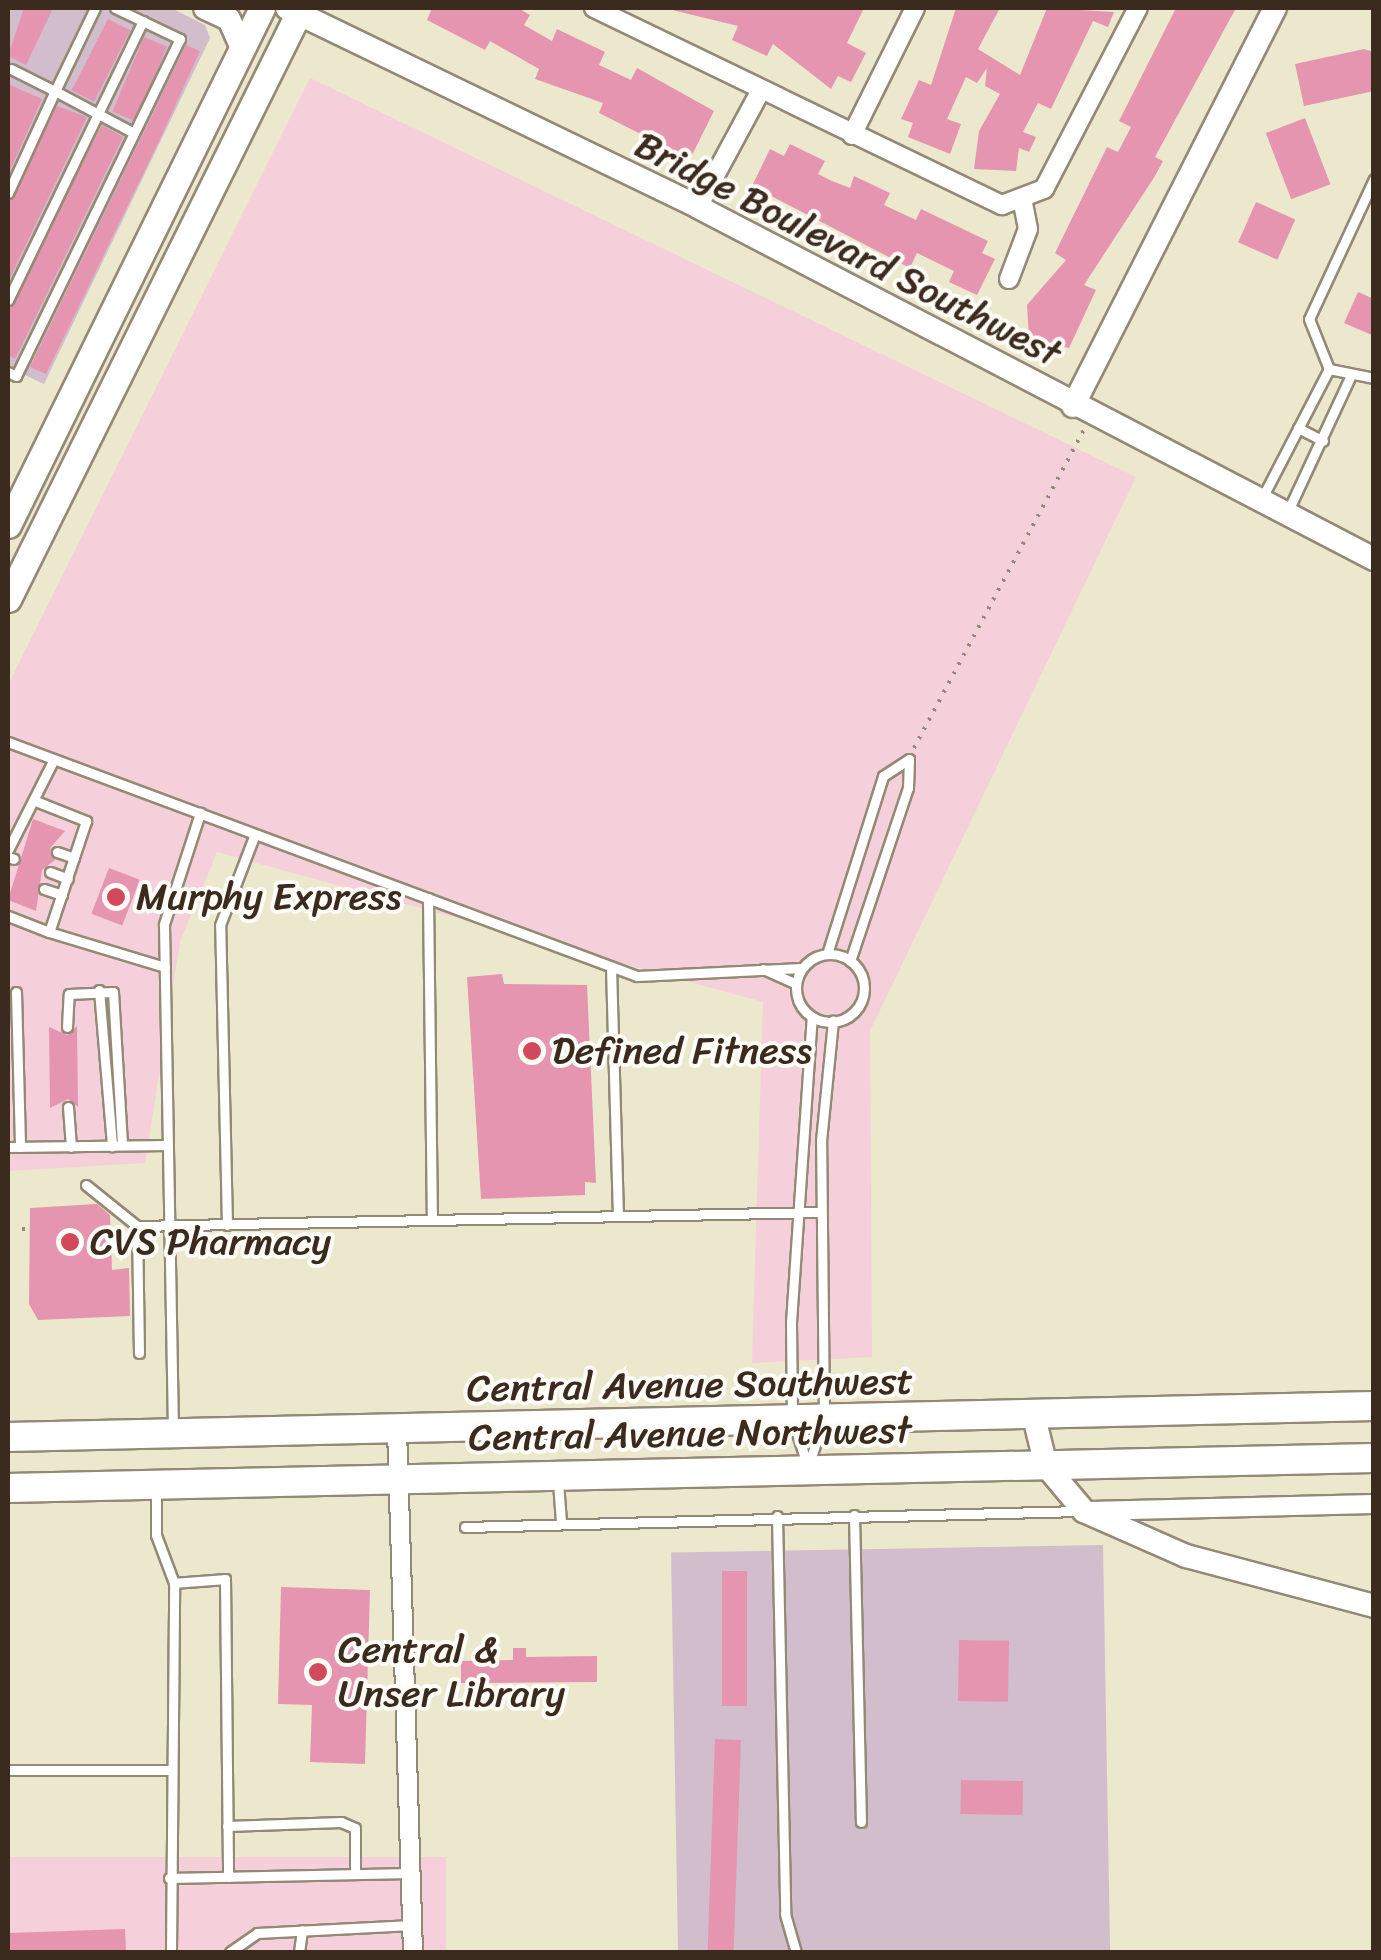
<!DOCTYPE html>
<style>
body{margin:0}
#map{position:relative;width:1381px;height:1960px;overflow:hidden;background:#ece8cd;font-family:Sriracha,sans-serif}
div>[style]{position:absolute}
.built>*{inset:0;background:#f5cfda;transform-origin:0 0}
.industrial>*{inset:0;background:#d1bdcb;transform-origin:0 0}
.building>*{inset:0;background:#e695b1;transform-origin:0 0}
.path>*{height:4px;margin-top:-2px;transform-origin:0;background:repeating-linear-gradient(90deg,#948976 0 2.5px,transparent 0 10.5px)}
.roads{filter:drop-shadow(2px 0 #948976) drop-shadow(-2px 0 #948976) drop-shadow(0 2px #948976) drop-shadow(0 -2px #948976)}
.service>*{height:9px;margin:-4.5px;padding:0 4.5px;transform-origin:4.5px;border-radius:4.5px;background:#fff}
.service>.ring{margin:-4.5px;padding:0;box-sizing:content-box;background:none;border:9px solid #fff;border-radius:50%}
.minor>*{height:18px;margin:-9px;padding:0 9px;transform-origin:9px;border-radius:9px;background:#fff}
.tertiary>*{height:22px;margin:-11px;padding:0 11px;transform-origin:11px;border-radius:11px;background:#fff}
.secondary>*{height:25px;margin:-12.5px;padding:0 12.5px;transform-origin:12.5px;border-radius:12.5px;background:#fff}
.primary>*{height:28px;margin:-14px;padding:0 14px;transform-origin:14px;border-radius:14px;background:#fff}
.dots>*{width:28px;height:28px;translate:-50% -50%;box-sizing:border-box;border:5px solid #fdfcf7;border-radius:50%}
span{translate:-50% -50%;white-space:nowrap;text-align:center;line-height:1.15;-webkit-text-stroke:8px #fdfcf7;paint-order:stroke}
.street-label{font-size:38px;color:#3b2a1e}
.poi-label{font-size:38px;color:#3b2a1e}
.left{translate:0 -50%;text-align:left}
.frame{position:absolute;inset:0;border:10px solid #3b2a1e;pointer-events:none}
</style>
<div id="map">
<div class="built">
<div style="clip-path:polygon(310px 78px,1136px 477px,870px 1031px,872px 1357px,752px 1363px,763px 1002px,217px 852px,180px 942px,145px 1163px,8px 1171px,8px 685px)"></div>
<div style="left:446px;top:1857px;width:95px;height:438px;rotate:90deg"></div>
</div>
<div class="industrial">
<div style="clip-path:polygon(8px 8px,171px 8px,205px 25px,210px 38px,44px 384px,8px 367px)"></div>
<div style="left:1103px;top:1545px;width:407px;height:432px;rotate:89deg"></div>
</div>
<div class="building">
<div style="clip-path:polygon(24px 8px,53px 8px,26px 65px,8px 56px)"></div>
<div style="clip-path:polygon(432px 8px,518px 8px,530px 15px,524px 25px,552px 41px,557px 29px,605px 52px,599px 65px,631px 80px,637px 68px,714px 111px,690px 159px,599px 113px,603px 103px,535px 79px,539px 69px,490px 41px,485px 50px,427px 20px)"></div>
<div style="clip-path:polygon(664px 8px,864px 8px,847px 43px,866px 53px,851px 82px,838px 76px,831px 89px,773px 44px,767px 56px,732px 40px,738px 26px)"></div>
<div style="clip-path:polygon(956px 8px,1000px 8px,978px 49px,1020px 75px,1047px 8px,1114px 12px,1108px 27px,1093px 21px,1051px 109px,1038px 103px,1023px 132px,1036px 137px,1029px 152px,1019px 148px,1016px 171px,974px 169px,979px 131px,1000px 94px,985px 86px,987px 68px,977px 83px,966px 77px,947px 119px,961px 124px,950px 154px,908px 137px,913px 123px,901px 119px,919px 80px,931px 85px)"></div>
<div style="clip-path:polygon(1176px 8px,1236px 8px,1155px 157px,1163px 161px,1155px 176px,1084px 285px,1096px 290px,1069px 348px,1029px 338px,1027px 305px,1066px 260px,1055px 253px,1107px 147px,1118px 152px,1131px 127px,1119px 121px)"></div>
<div style="left:108px;top:19px;width:25px;height:80px;rotate:27deg"></div>
<div style="left:144px;top:37px;width:25px;height:81px;rotate:23deg"></div>
<div style="clip-path:polygon(186px 45px,200px 51px,160px 139px,46px 374px,30px 367px)"></div>
<div style="clip-path:polygon(1364px 49px,1374px 52px,1374px 91px,1304px 106px,1295px 64px)"></div>
<div style="clip-path:polygon(8px 84px,42px 99px,8px 175px)"></div>
<div style="clip-path:polygon(57px 106px,87px 117px,8px 282px,8px 201px)"></div>
<div style="left:1305px;top:118px;width:71px;height:42px;rotate:69deg"></div>
<div style="clip-path:polygon(102px 125px,123px 137px,15px 359px,8px 355px,8px 308px)"></div>
<div style="clip-path:polygon(790px 144px,825px 161px,818px 174px,832px 181px,850px 188px,854px 176px,890px 193px,884px 205px,916px 220px,921px 209px,988px 241px,982px 253px,995px 259px,977px 295px,949px 282px,954px 271px,917px 253px,910px 268px,752px 186px,770px 149px,784px 156px)"></div>
<div style="left:1256px;top:202px;width:43px;height:44px;rotate:24deg"></div>
<div style="clip-path:polygon(1358px 292px,1374px 299px,1374px 336px,1344px 323px)"></div>
<div style="clip-path:polygon(33px 819px,65px 831px,50px 848px,55px 860px,42px 870px,36px 911px,8px 900px)"></div>
<div style="left:109px;top:868px;width:33px;height:49px;rotate:21deg"></div>
<div style="clip-path:polygon(502px 974px,504px 984px,587px 985px,596px 1183px,585px 1182px,585px 1195px,481px 1199px,467px 977px)"></div>
<div style="clip-path:polygon(77px 1026px,78px 1107px,68px 1099px,50px 1108px,49px 1027px,67px 1035px)"></div>
<div style="clip-path:polygon(97px 1204px,110px 1215px,112px 1270px,129px 1268px,130px 1316px,38px 1320px,29px 1304px,30px 1208px)"></div>
<div style="left:722px;top:1571px;width:25px;height:135px"></div>
<div style="clip-path:polygon(281px 1587px,370px 1590px,365px 1764px,310px 1762px,312px 1705px,278px 1704px)"></div>
<div style="left:959px;top:1640px;width:50px;height:61px;rotate:1deg"></div>
<div style="clip-path:polygon(513px 1648px,526px 1648px,526px 1657px,597px 1656px,597px 1682px,461px 1683px,461px 1661px,513px 1660px)"></div>
<div style="left:715px;top:1739px;width:26px;height:213px;rotate:2deg"></div>
<div style="left:961px;top:1780px;width:62px;height:34px;rotate:1deg"></div>
<div style="clip-path:polygon(125px 1929px,126px 1952px,8px 1952px,8px 1933px)"></div>
</div>
<div class="path">
<div style="left:914px;top:748px;width:361px;rotate:-61.9deg"></div>
<div style="left:22px;top:1229px;width:4px"></div>
</div>
<div class="roads">
<div class="service">
<div style="left:11px;top:69px;width:49px;rotate:26.6deg"></div>
<div style="left:55px;top:91px;width:92px;rotate:-64.3deg"></div>
<div style="left:1374px;top:179px;width:154px;rotate:114.9deg"></div>
<div style="left:1309px;top:319px;width:54px;rotate:68.2deg"></div>
<div style="left:1329px;top:369px;width:46px;rotate:11.3deg"></div>
<div style="left:8px;top:193px;width:112px;rotate:-65.3deg"></div>
<div style="left:55px;top:91px;width:89px;rotate:28deg"></div>
<div style="left:8px;top:300px;width:310px;rotate:-64.2deg"></div>
<div style="left:8px;top:372px;width:9px;rotate:27deg"></div>
<div style="left:16px;top:376px;width:375px;rotate:-64.1deg"></div>
<div style="left:180px;top:39px;width:72px;rotate:-154.5deg"></div>
<div style="left:1298px;top:428px;width:28px;rotate:27deg"></div>
<div style="left:1261px;top:500px;width:148px;rotate:-62.6deg"></div>
<div style="left:1287px;top:513px;width:150px;rotate:-65.1deg"></div>
<div style="left:8px;top:742px;width:671px;rotate:20.41deg"></div>
<div style="left:637px;top:976px;width:165px;rotate:-2.8deg"></div>
<div style="left:38px;top:802px;width:52px;rotate:21.6deg"></div>
<div style="left:86px;top:821px;width:117px;rotate:108.4deg"></div>
<div style="left:49px;top:932px;width:121px;rotate:16.8deg"></div>
<div style="left:8px;top:850px;width:100px;rotate:-63.2deg"></div>
<div style="left:57px;top:852px;width:18px;rotate:19deg"></div>
<div style="left:8px;top:857px;width:6px;rotate:18deg"></div>
<div style="left:50px;top:872px;width:19px;rotate:21deg"></div>
<div style="left:44px;top:889px;width:19px;rotate:18deg"></div>
<div style="left:428px;top:898px;width:322px;rotate:89.3deg"></div>
<div style="left:8px;top:916px;width:44px;rotate:21.3deg"></div>
<div style="left:827px;top:954px;width:187px;rotate:-72.5deg"></div>
<div style="left:883px;top:776px;width:31px;rotate:-33deg"></div>
<div class="ring" style="left:796px;top:954px;width:59px;height:59px"></div>
<div style="left:850px;top:961px;width:182px;rotate:-71.5deg"></div>
<div style="left:908px;top:788px;width:29px;rotate:-88deg"></div>
<div style="left:611px;top:967px;width:249px;rotate:88.4deg"></div>
<div style="left:763px;top:969px;width:36px;rotate:24deg"></div>
<div style="left:99px;top:990px;width:157px;rotate:85.2deg"></div>
<div style="left:16px;top:992px;width:155px;rotate:88.5deg"></div>
<div style="left:67px;top:1027px;width:33px;rotate:-87deg"></div>
<div style="left:69px;top:994px;width:44px;rotate:-2.6deg"></div>
<div style="left:113px;top:992px;width:153px;rotate:86.6deg"></div>
<div style="left:68px;top:1107px;width:40px;rotate:85.7deg"></div>
<div style="left:8px;top:1147px;width:160px;rotate:-0.7deg"></div>
<div style="left:86px;top:1185px;width:65px;rotate:38.8deg"></div>
<div style="left:137px;top:1226px;width:684px;rotate:-1.17deg"></div>
<div style="left:227px;top:1225px;width:300px;rotate:-91.3deg"></div>
<div style="left:220px;top:925px;width:97px;rotate:-69deg"></div>
<div style="left:137px;top:1226px;width:127px;rotate:89.1deg"></div>
<div style="left:173px;top:1430px;width:506px;rotate:-91.02deg"></div>
<div style="left:164px;top:924px;width:117px;rotate:-72deg"></div>
<div style="left:807px;top:1464px;width:48px;rotate:-108.1deg"></div>
<div style="left:792px;top:1418px;width:96px;rotate:-90.6deg"></div>
<div style="left:791px;top:1322px;width:306px;rotate:-86.1deg"></div>
<div style="left:809px;top:1464px;width:49px;rotate:-72.3deg"></div>
<div style="left:824px;top:1417px;width:276px;rotate:-90.6deg"></div>
<div style="left:821px;top:1141px;width:121px;rotate:-84.3deg"></div>
<div style="left:558px;top:1482px;width:40px;rotate:85.7deg"></div>
<div style="left:156px;top:1489px;width:46px;rotate:90deg"></div>
<div style="left:156px;top:1535px;width:51px;rotate:69.4deg"></div>
<div style="left:854px;top:1515px;width:307px;rotate:88.7deg"></div>
<div style="left:777px;top:1516px;width:398px;rotate:88.8deg"></div>
<div style="left:785px;top:1914px;width:40px;rotate:74deg"></div>
<div style="left:465px;top:1527px;width:616px;rotate:-1.49deg"></div>
<div style="left:8px;top:1770px;width:163px"></div>
<div style="left:227px;top:1826px;width:114px;rotate:-2deg"></div>
<div style="left:341px;top:1822px;width:15px;rotate:23deg"></div>
<div style="left:355px;top:1828px;width:46px;rotate:90deg"></div>
<div style="left:169px;top:1878px;width:241px;rotate:-1.2deg"></div>
<div style="left:171px;top:1952px;width:369px;rotate:-89.5deg"></div>
<div style="left:174px;top:1583px;width:51px;rotate:-4.5deg"></div>
<div style="left:225px;top:1579px;width:298px;rotate:89.4deg"></div>
<div style="left:230px;top:1952px;width:33px;rotate:-35deg"></div>
<div style="left:257px;top:1933px;width:155px;rotate:-3deg"></div>
<div style="left:299px;top:1952px;width:22px;rotate:-82deg"></div>
</div>
<div class="minor">
<div style="left:594px;top:8px;width:453px;rotate:25.8deg"></div>
<div style="left:1002px;top:205px;width:45px;rotate:-20.9deg"></div>
<div style="left:1044px;top:189px;width:204px;rotate:-62.6deg"></div>
<div style="left:852px;top:135px;width:142px;rotate:-63.6deg"></div>
<div style="left:698px;top:207px;width:131px;rotate:-61.7deg"></div>
<div style="left:1009px;top:279px;width:53px;rotate:-69.2deg"></div>
<div style="left:1028px;top:229px;width:26px;rotate:-101deg"></div>
<div style="left:397px;top:1429px;width:523px;rotate:88.25deg"></div>
<div style="left:1089px;top:1511px;width:285px;rotate:-1.4deg"></div>
</div>
<div class="tertiary">
<div style="left:205px;top:8px;width:26px;rotate:25deg"></div>
<div style="left:229px;top:19px;width:30px;rotate:66deg"></div>
<div style="left:287px;top:8px;width:457px;rotate:25.8deg"></div>
<div style="left:698px;top:207px;width:762px;rotate:27.51deg"></div>
<div style="left:1073px;top:406px;width:446px;rotate:-63.1deg"></div>
<div style="left:1034px;top:1417px;width:50px;rotate:76.2deg"></div>
<div style="left:1046px;top:1466px;width:59px;rotate:49.8deg"></div>
<div style="left:1084px;top:1511px;width:111px;rotate:23.8deg"></div>
<div style="left:1186px;top:1556px;width:195px;rotate:14.9deg"></div>
</div>
<div class="secondary">
<div style="left:8px;top:525px;width:576px;rotate:-63.84deg"></div>
<div style="left:8px;top:599px;width:660px;rotate:-63.63deg"></div>
</div>
<div class="primary">
<div style="left:8px;top:1437px;width:1366px;rotate:-1.3deg"></div>
<div style="left:8px;top:1488px;width:1366px;rotate:-1.26deg"></div>
</div>
</div>
<div class="dots">
<div style="left:116px;top:897px;background:#d1495b"></div>
<div style="left:532px;top:1051px;background:#d1495b"></div>
<div style="left:70px;top:1242px;background:#d1495b"></div>
<div style="left:318px;top:1672px;background:#d1495b"></div>
</div>
<div class="street-label">
<span style="left:848px;top:249px;rotate:27deg">Bridge Boulevard Southwest</span>
<span style="left:690px;top:1385px;rotate:-1deg">Central Avenue Southwest</span>
<span style="left:690px;top:1434px;rotate:-1deg">Central Avenue Northwest</span>
</div>
<div class="poi-label">
<span class="left" style="left:136px;top:897px">Murphy Express</span>
<span class="left" style="left:552px;top:1051px">Defined Fitness</span>
<span class="left" style="left:90px;top:1242px">CVS Pharmacy</span>
<span class="left" style="left:338px;top:1672px">Central &amp;<br>Unser Library</span>
</div>
<div class="frame"></div>
</div>
